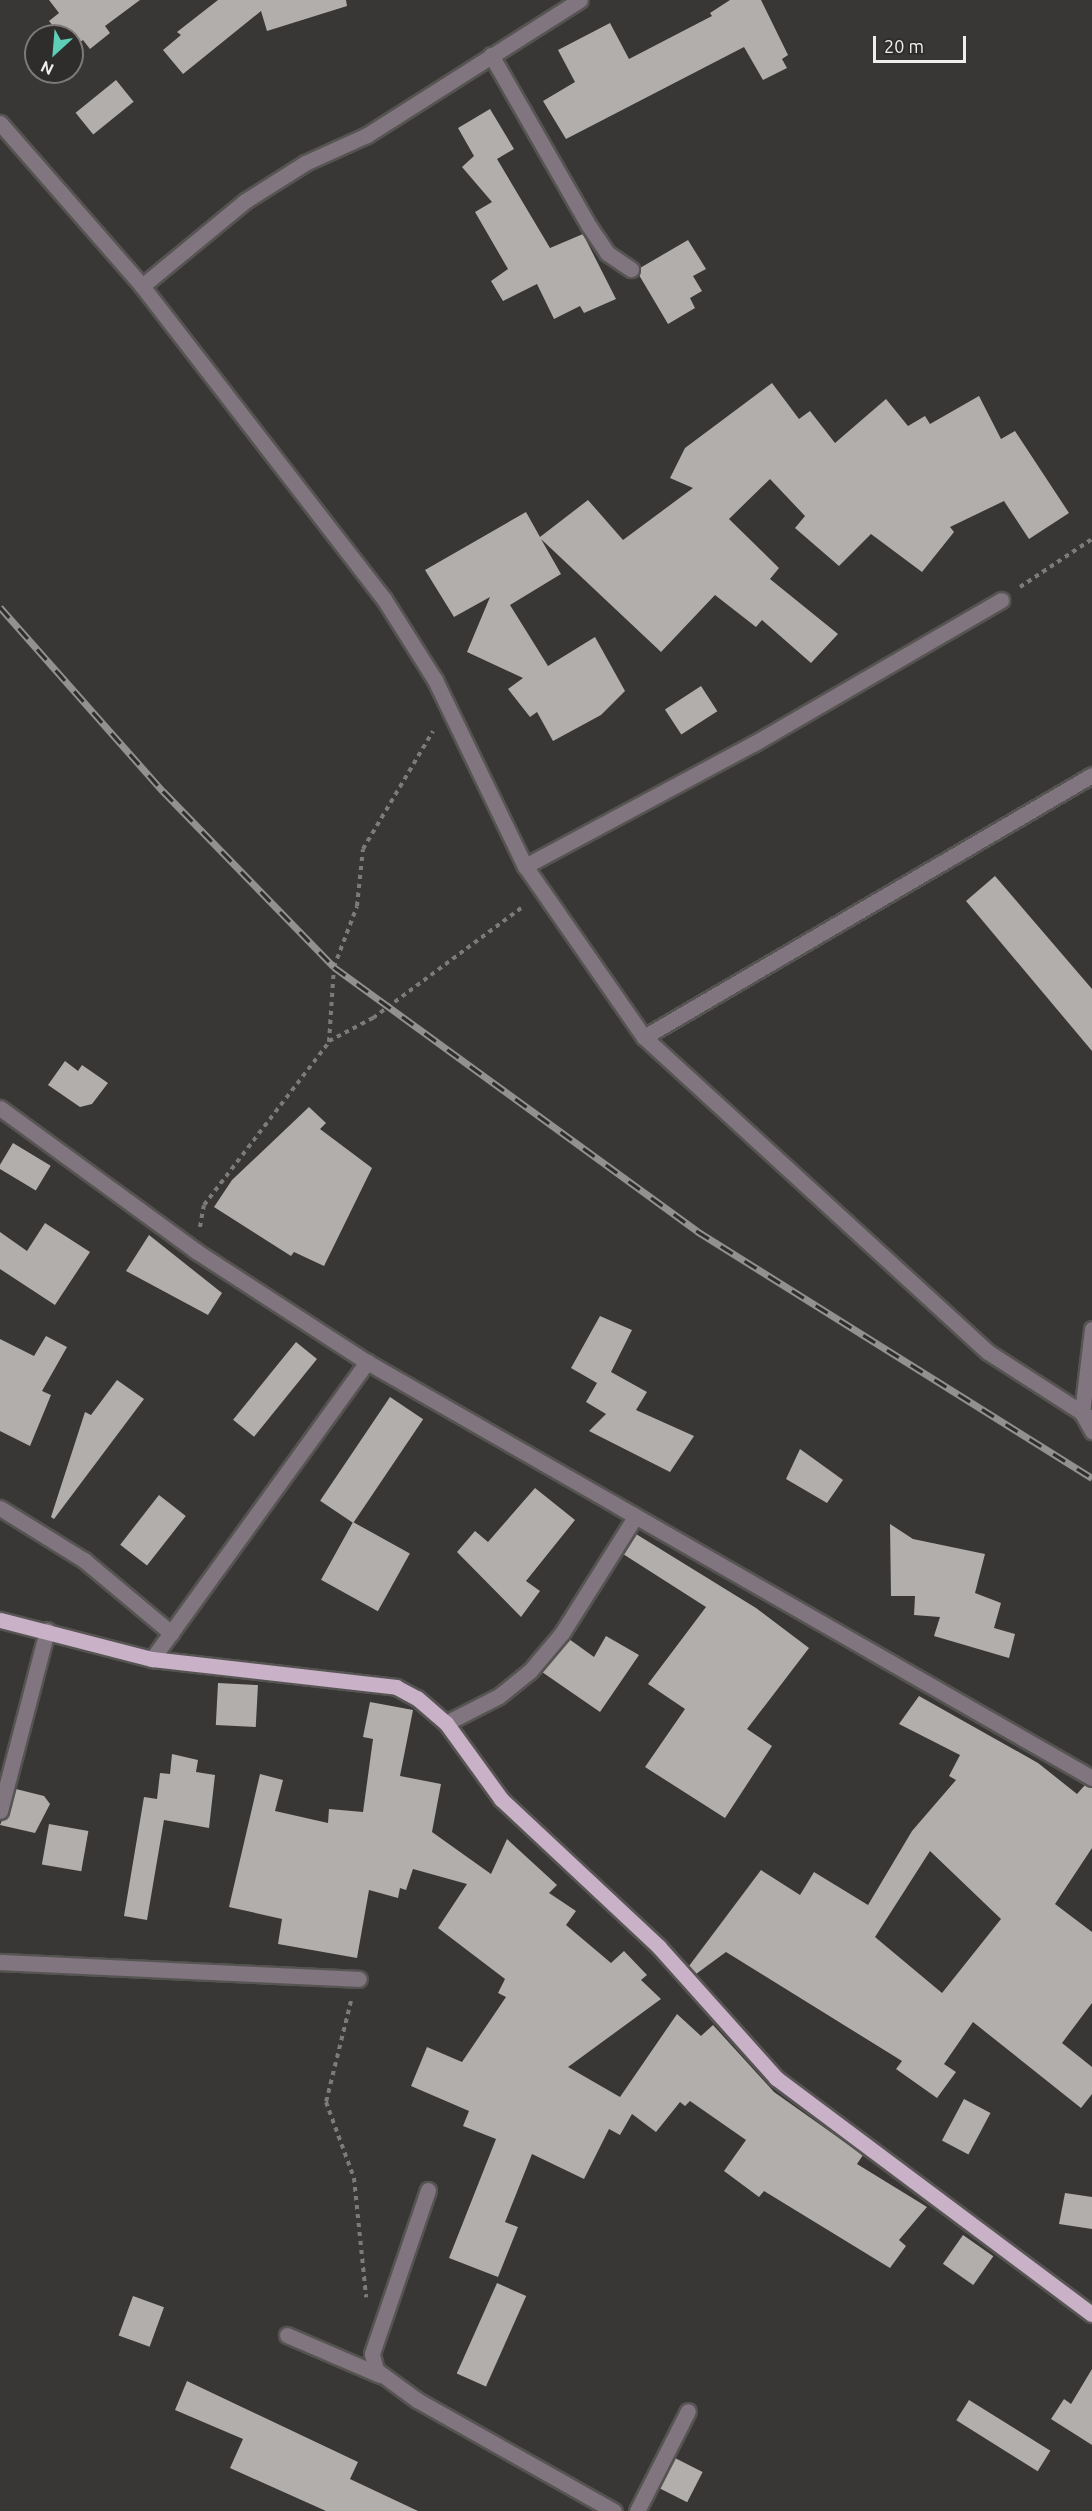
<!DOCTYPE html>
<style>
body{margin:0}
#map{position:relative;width:1092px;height:2511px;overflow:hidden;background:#393735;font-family:Ubuntu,sans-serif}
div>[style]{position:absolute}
.building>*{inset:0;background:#b1aeac;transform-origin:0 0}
.path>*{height:4px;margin-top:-2px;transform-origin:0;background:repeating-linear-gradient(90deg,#7d7b7a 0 4.5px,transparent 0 9px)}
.roads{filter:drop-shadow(2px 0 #565452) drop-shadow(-2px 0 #565452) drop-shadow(0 2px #565452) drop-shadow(0 -2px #565452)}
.minor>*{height:15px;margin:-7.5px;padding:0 7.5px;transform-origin:7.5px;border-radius:7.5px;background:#817580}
.major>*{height:15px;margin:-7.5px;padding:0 7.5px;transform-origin:7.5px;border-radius:7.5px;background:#c9b1c8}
.rail>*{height:7px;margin-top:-3.5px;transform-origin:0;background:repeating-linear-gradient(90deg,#2f2d2b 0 14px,#92918f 0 28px);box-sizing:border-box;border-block:2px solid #92918f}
span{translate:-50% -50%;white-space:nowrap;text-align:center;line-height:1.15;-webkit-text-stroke:6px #2f2d2b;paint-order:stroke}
.north{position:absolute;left:24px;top:24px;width:60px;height:60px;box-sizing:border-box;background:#2f2d2b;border:2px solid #7c7a79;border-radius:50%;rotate:206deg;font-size:16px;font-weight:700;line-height:24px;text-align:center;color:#efeeed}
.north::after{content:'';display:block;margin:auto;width:21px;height:27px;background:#5eceb8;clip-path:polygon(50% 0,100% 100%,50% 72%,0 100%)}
.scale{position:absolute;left:873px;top:36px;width:93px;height:27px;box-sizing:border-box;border:3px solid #efeeed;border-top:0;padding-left:8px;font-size:18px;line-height:21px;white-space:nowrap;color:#efeeed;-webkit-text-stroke:4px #2f2d2b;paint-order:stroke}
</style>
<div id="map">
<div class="building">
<div style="clip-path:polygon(49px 0,140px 0,105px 26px,110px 33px,90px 49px,83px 40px,72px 48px,72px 36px,61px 36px,49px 21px,59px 13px)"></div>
<div style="clip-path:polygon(218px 0,346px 0,347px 6px,267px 31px,261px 11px,183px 74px,163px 50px,181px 35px,177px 32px)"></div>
<div style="clip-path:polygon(730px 0,761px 0,788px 55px,782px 59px,787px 68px,763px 80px,744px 47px,566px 139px,543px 101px,575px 82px,558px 50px,610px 23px,629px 59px,712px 16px,710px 13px)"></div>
<div style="left:116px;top:80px;width:28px;height:52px;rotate:51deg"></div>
<div style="clip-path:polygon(490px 109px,514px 149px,497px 159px,550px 248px,583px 234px,616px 299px,584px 313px,580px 306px,554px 319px,537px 284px,503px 301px,491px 281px,508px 269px,475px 212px,492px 202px,462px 167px,474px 156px,458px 128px)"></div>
<div style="clip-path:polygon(688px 240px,706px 269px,693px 276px,702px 291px,690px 298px,695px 308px,668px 324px,639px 275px,640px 268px)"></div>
<div style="clip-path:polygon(772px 383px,799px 419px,810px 411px,835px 443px,886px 399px,908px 426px,925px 416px,930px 424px,979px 396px,1001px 439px,1015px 431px,1069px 513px,1029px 539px,1004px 501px,950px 527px,954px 532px,922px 572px,871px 534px,839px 566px,795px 528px,805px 516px,770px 479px,729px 519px,779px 568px,770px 579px,838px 634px,811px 663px,762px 620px,756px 627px,715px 595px,661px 652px,541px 539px,561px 574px,510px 605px,548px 666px,595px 637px,625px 691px,601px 715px,553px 741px,537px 712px,530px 717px,508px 689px,523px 678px,467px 652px,490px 597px,454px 617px,425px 570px,526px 512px,540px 537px,588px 500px,623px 540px,693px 488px,670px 478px,685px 448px)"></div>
<div style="left:701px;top:686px;width:30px;height:43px;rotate:57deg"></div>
<div style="clip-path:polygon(995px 876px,1092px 989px,1092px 1051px,966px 901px)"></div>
<div style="clip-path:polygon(65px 1061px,78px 1071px,82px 1065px,108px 1083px,92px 1104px,80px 1107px,48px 1085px)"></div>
<div style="clip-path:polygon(309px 1107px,326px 1123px,320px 1129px,372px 1168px,324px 1266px,294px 1252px,291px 1256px,214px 1207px,232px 1180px)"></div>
<div style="left:13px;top:1143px;width:44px;height:29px;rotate:31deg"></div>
<div style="clip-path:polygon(45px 1223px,90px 1252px,55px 1305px,0 1269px,0 1232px,27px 1251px)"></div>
<div style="clip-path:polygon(149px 1235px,222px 1293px,208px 1315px,126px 1271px)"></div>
<div style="clip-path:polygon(600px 1316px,632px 1330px,611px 1372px,647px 1392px,636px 1410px,694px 1436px,670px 1472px,589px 1431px,606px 1414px,586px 1402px,597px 1383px,571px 1368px)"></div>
<div style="clip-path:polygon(46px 1336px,67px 1347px,42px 1391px,51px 1395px,30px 1446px,0 1431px,0 1339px,34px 1356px)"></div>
<div style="left:296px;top:1342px;width:27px;height:100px;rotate:39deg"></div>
<div style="clip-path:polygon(117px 1380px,144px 1399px,54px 1519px,51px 1517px,85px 1412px,91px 1415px)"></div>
<div style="left:390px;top:1397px;width:40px;height:125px;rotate:34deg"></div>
<div style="clip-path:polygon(800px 1449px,843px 1480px,827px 1503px,786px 1479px)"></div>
<div style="clip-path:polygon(535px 1488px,575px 1520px,526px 1581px,540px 1591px,521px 1617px,457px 1552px,475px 1531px,488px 1542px)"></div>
<div style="left:159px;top:1495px;width:34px;height:63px;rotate:38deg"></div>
<div style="left:353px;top:1522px;width:65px;height:66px;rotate:29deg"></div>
<div style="clip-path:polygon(890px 1524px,913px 1539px,985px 1554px,975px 1593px,1001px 1603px,994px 1628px,1015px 1634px,1009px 1658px,934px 1636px,940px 1617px,914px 1615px,915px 1596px,891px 1596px)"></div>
<div style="clip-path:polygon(636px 1534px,756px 1608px,809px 1648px,747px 1729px,772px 1746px,725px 1818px,645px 1767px,685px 1709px,648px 1684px,706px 1607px,623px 1554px)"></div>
<div style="clip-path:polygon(606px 1636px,639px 1655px,600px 1712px,542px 1672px,569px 1639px,594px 1657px)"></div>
<div style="left:218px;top:1683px;width:40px;height:42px;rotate:3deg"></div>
<div style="clip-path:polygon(evenodd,919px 1696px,1038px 1763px,1077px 1794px,1085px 1785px,1092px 1788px,1092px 1848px,1055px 1904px,1092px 1932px,1092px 2003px,1062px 2043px,1092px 2067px,1092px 2094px,1081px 2108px,973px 2022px,944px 2064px,956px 2072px,937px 2098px,896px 2069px,902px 2061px,726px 1952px,696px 1974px,689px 1966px,761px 1870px,800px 1895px,814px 1872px,868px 1905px,912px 1831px,956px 1780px,949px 1776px,960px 1755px,899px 1724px,919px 1696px,930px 1851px,1001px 1919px,942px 1993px,875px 1937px,930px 1851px)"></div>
<div style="clip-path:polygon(370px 1702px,413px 1710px,400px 1776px,441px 1784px,432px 1832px,491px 1874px,507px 1839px,557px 1885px,549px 1893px,576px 1911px,566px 1925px,611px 1963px,624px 1951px,647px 1975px,641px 1980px,661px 1999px,568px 2067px,620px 2097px,677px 2014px,701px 2036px,713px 2025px,774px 2092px,863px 2155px,857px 2164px,927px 2207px,899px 2240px,906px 2246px,890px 2268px,764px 2191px,759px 2197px,724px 2171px,746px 2140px,690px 2101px,685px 2106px,680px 2102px,656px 2132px,632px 2114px,620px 2135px,609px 2129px,584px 2179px,532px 2154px,505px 2222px,518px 2227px,498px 2277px,449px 2258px,496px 2139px,463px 2126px,469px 2111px,411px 2086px,427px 2047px,462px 2062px,506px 1997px,498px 1993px,505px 1979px,438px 1928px,467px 1884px,413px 1869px,406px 1890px,400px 1888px,398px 1898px,369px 1890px,357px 1958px,278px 1944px,282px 1919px,229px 1907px,260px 1774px,283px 1780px,275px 1811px,328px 1823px,329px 1809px,363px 1812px,373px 1739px,363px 1737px)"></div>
<div style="clip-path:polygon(172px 1754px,198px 1760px,196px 1772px,215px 1775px,209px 1828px,164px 1820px,147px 1920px,124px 1916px,144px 1797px,157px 1799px,160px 1773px,170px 1774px)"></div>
<div style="clip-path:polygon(16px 1789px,44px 1796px,50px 1804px,35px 1833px,0 1825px)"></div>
<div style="left:49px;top:1824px;width:40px;height:41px;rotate:10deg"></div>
<div style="left:964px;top:2099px;width:30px;height:47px;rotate:28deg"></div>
<div style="clip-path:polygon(1065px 2193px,1092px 2197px,1092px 2229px,1059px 2224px)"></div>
<div style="left:963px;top:2235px;width:37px;height:35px;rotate:35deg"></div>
<div style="left:497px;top:2283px;width:32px;height:99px;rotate:24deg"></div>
<div style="left:133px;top:2296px;width:33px;height:42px;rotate:20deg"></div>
<div style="clip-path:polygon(1092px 2369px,1092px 2445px,1051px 2419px,1064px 2399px,1071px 2404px)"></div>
<div style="clip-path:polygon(187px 2381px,358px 2462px,350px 2479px,418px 2511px,326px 2511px,230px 2468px,243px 2439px,175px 2410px)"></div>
<div style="left:969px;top:2400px;width:96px;height:24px;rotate:32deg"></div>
<div style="left:675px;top:2458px;width:31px;height:34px;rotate:27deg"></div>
</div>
<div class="path">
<div style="left:1020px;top:587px;width:87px;rotate:-33.7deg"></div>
<div style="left:329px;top:1041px;width:50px;rotate:-27.6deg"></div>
<div style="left:373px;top:1018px;width:189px;rotate:-36.6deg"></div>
<div style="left:200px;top:1227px;width:22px;rotate:-80deg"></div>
<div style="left:204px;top:1205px;width:205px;rotate:-52.5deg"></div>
<div style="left:329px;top:1042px;width:75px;rotate:-86.2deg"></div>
<div style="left:334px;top:967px;width:65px;rotate:-69.3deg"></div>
<div style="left:357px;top:906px;width:57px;rotate:-84deg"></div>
<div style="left:363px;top:849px;width:137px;rotate:-59.3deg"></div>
<div style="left:351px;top:2001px;width:104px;rotate:103.9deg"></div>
<div style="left:326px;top:2102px;width:81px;rotate:69.8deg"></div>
<div style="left:354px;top:2178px;width:120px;rotate:84.2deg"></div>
</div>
<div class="roads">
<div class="minor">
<div style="left:491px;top:55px;width:197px;rotate:60.2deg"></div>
<div style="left:589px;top:226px;width:32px;rotate:56deg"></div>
<div style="left:607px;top:253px;width:29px;rotate:34deg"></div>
<div style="left:0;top:123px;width:216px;rotate:48.9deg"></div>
<div style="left:142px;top:286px;width:396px;rotate:52.3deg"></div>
<div style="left:384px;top:599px;width:96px;rotate:57.8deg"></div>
<div style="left:435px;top:680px;width:207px;rotate:64.2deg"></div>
<div style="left:525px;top:866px;width:208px;rotate:55.2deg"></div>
<div style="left:644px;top:1037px;width:466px;rotate:42.5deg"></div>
<div style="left:988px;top:1352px;width:124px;rotate:32.8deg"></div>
<div style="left:142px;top:286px;width:134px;rotate:-39.5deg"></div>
<div style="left:245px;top:201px;width:71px;rotate:-32.3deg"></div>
<div style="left:305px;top:163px;width:68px;rotate:-24.3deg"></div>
<div style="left:367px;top:135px;width:252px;rotate:-32.4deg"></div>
<div style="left:525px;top:866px;width:259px;rotate:-28.2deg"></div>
<div style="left:753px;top:744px;width:287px;rotate:-30.1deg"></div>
<div style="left:644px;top:1037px;width:519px;rotate:-30.32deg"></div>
<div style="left:0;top:1108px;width:243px;rotate:36.1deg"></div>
<div style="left:196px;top:1251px;width:204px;rotate:33deg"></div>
<div style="left:367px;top:1362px;width:836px;rotate:29.85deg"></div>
<div style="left:1092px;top:1329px;width:85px;rotate:96.8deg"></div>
<div style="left:1082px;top:1413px;width:21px;rotate:61deg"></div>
<div style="left:0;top:1508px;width:99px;rotate:31.8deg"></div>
<div style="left:84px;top:1560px;width:114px;rotate:40deg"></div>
<div style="left:152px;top:1659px;width:367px;rotate:-54.1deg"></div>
<div style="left:446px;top:1723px;width:59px;rotate:-27deg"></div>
<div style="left:499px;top:1696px;width:40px;rotate:-39deg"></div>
<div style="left:530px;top:1671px;width:50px;rotate:-49.9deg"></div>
<div style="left:562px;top:1633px;width:137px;rotate:-57.8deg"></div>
<div style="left:0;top:1811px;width:187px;rotate:-75.4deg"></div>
<div style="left:0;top:1962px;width:359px;rotate:2.7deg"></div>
<div style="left:428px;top:2190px;width:173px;rotate:108.9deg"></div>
<div style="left:372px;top:2354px;width:16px;rotate:76deg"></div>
<div style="left:376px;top:2370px;width:51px;rotate:36.2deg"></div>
<div style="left:417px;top:2400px;width:226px;rotate:29.4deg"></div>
<div style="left:287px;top:2335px;width:101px;rotate:23.3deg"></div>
<div style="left:637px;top:2511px;width:112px;rotate:-63deg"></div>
</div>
<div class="major">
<div style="left:0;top:1620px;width:157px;rotate:14.4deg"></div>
<div style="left:152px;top:1659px;width:246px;rotate:6.5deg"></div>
<div style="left:396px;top:1687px;width:24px;rotate:28deg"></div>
<div style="left:417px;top:1698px;width:38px;rotate:41deg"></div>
<div style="left:446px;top:1723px;width:94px;rotate:54.1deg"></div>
<div style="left:501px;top:1799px;width:216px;rotate:43.1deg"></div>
<div style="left:659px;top:1947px;width:176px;rotate:48.2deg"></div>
<div style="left:776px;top:2078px;width:394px;rotate:36.8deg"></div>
</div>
</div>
<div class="rail">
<div style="left:0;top:607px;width:246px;rotate:48.5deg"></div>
<div style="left:163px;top:791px;width:245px;rotate:45.8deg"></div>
<div style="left:334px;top:967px;width:449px;rotate:36deg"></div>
<div style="left:697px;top:1231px;width:466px;rotate:32deg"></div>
</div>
<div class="north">N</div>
<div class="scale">20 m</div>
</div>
